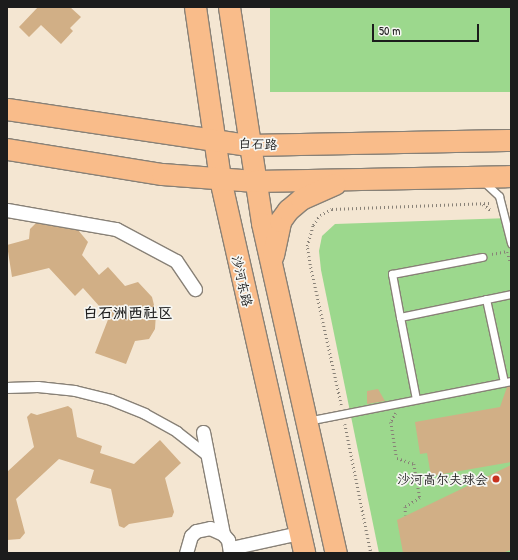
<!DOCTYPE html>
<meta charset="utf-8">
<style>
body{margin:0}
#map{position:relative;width:518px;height:560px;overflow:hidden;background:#f4e6d2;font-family:"Patrick Hand","LXGW WenKai TC",sans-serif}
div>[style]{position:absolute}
.green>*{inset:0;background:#9cd88d;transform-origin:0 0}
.building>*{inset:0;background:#d1af86}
.path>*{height:2.5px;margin-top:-1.25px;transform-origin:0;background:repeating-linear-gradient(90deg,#888177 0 1px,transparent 0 4px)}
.roads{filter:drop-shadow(1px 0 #888177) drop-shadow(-1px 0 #888177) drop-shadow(0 1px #888177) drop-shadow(0 -1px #888177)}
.service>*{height:7px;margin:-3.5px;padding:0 3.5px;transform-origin:3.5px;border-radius:3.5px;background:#fff}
.pedestrian>*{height:10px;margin:-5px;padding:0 5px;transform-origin:5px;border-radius:5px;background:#fff}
.minor>*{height:13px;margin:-6.5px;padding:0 6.5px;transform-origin:6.5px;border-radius:6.5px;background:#fff}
.primary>*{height:21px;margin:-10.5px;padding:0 10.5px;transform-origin:10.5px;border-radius:10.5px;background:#f9bc8a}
.dots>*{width:11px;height:11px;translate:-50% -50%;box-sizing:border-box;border:2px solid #f6f6f2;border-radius:50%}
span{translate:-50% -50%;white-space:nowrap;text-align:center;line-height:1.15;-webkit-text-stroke:3.5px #f6f6f2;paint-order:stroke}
.street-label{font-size:13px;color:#1c1c1c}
.poi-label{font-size:13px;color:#1c1c1c}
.right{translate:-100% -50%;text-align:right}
.quarter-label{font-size:15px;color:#1c1c1c;font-weight:700}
.frame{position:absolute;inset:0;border:8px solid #1c1c1c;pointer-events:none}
.scale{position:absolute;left:372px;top:24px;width:107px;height:18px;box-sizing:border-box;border:2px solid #1c1c1c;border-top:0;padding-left:5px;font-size:12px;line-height:14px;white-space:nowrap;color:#1c1c1c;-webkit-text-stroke:3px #f6f6f2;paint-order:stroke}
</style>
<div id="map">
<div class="green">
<div style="left:270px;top:7px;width:241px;height:85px"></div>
<div style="clip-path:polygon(511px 218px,511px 553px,379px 553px,321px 270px,319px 251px,322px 236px,335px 224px)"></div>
</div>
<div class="building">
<div style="clip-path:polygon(38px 7px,70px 7px,81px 17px,70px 28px,73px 31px,61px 44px,41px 25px,29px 37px,19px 27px)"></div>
<div style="clip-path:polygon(36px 223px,78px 230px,88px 242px,82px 255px,99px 275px,108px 267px,125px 286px,138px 282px,152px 297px,156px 313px,155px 329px,149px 339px,135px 341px,126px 364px,95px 353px,109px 317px,83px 288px,75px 296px,49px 268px,12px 277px,7px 245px,29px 239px,30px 229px)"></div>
<div style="clip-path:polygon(511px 386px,511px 462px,431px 476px,427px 453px,420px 454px,415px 422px,500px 407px,507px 387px)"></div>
<div style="clip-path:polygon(378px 389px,385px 401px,367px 404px,367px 391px)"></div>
<div style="clip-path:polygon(68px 406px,72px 409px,77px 437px,102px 446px,100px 453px,134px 464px,160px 440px,181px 463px,165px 478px,174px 512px,172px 517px,129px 524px,124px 528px,119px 526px,111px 489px,90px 483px,94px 470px,59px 459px,16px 499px,25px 533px,20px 539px,7px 540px,7px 472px,34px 447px,27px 417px,31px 413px,37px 415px)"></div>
<div style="clip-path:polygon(511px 465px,511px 550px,502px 553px,403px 553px,397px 520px)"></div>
</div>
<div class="path">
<div style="left:483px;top:204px;width:11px;rotate:38deg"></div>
<div style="left:507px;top:252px;width:12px;rotate:70deg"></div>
<div style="left:492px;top:254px;width:15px;rotate:-11deg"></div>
<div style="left:341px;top:405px;width:143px;rotate:-102.5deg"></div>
<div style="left:310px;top:265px;width:19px;rotate:-99deg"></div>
<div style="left:307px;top:246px;width:22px;rotate:-74deg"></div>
<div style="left:313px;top:225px;width:12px;rotate:-55deg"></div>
<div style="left:320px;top:215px;width:13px;rotate:-27deg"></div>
<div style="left:332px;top:209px;width:158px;rotate:-2.2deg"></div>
<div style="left:396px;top:413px;width:10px;rotate:119deg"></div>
<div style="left:391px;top:422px;width:36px;rotate:81deg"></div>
<div style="left:397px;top:458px;width:18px;rotate:19deg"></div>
<div style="left:414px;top:464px;width:35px;rotate:80deg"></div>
<div style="left:420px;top:498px;width:17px;rotate:149deg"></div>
<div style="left:405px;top:507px;width:8px;rotate:83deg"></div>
<div style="left:345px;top:424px;width:132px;rotate:78.6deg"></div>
</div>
<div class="roads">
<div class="service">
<div style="left:483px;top:181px;width:22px;rotate:43deg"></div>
<div style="left:499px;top:196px;width:49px;rotate:75.7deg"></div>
<div style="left:486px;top:299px;width:85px;rotate:77.8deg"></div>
<div style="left:400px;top:317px;width:44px;rotate:-100.5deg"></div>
<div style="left:392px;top:274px;width:92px;rotate:-10.7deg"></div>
<div style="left:416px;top:399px;width:84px;rotate:-101deg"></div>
<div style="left:400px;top:317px;width:113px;rotate:-11.7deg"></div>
<div style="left:307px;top:421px;width:208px;rotate:-11.1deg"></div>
</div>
<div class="pedestrian">
<div style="left:7px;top:388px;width:31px;rotate:-2deg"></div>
<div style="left:38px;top:387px;width:37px;rotate:6deg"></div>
<div style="left:75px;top:391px;width:37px;rotate:14deg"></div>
<div style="left:111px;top:400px;width:37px;rotate:22deg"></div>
<div style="left:145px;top:414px;width:37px;rotate:29deg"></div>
<div style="left:177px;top:432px;width:37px;rotate:38deg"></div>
</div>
<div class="minor">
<div style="left:7px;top:210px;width:111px;rotate:9.9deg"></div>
<div style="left:116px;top:229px;width:68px;rotate:28.1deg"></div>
<div style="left:176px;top:261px;width:34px;rotate:56deg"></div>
<div style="left:203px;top:432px;width:104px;rotate:78.9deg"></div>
<div style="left:231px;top:548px;width:70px;rotate:-12.4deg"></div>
<div style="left:186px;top:553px;width:18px;rotate:-74deg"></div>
<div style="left:191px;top:536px;width:7px;rotate:-45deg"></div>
<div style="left:196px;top:531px;width:14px;rotate:-12deg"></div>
<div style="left:210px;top:528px;width:14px;rotate:25deg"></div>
<div style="left:223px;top:534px;width:8px;rotate:50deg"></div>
<div style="left:228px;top:540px;width:13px;rotate:81deg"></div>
</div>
<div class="primary">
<div style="left:195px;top:7px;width:174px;rotate:81.7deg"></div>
<div style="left:220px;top:179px;width:383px;rotate:77.3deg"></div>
<div style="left:229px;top:7px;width:219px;rotate:81.3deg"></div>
<div style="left:262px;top:223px;width:338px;rotate:77.4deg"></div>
<div style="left:7px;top:109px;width:244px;rotate:8.5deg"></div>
<div style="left:248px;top:145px;width:263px;rotate:-1.1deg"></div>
<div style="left:7px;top:149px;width:157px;rotate:9.2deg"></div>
<div style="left:162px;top:174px;width:93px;rotate:4.3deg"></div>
<div style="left:255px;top:181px;width:256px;rotate:-1.1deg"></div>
<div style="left:273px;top:255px;width:35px;rotate:-78deg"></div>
<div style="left:280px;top:221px;width:14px;rotate:-54deg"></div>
<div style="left:288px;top:210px;width:17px;rotate:-40deg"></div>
<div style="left:301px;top:199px;width:37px;rotate:-24deg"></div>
</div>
</div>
<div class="dots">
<div style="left:496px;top:479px;background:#c8321e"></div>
</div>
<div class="street-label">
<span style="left:258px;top:144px;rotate:2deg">白石路</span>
<span style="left:242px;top:281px;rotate:77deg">沙河东路</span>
</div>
<div class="poi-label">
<span class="right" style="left:488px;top:479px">沙河高尔夫球会</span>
</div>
<div class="quarter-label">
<span style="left:128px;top:313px">白石洲西社区</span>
</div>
<div class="frame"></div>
<div class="scale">50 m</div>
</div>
